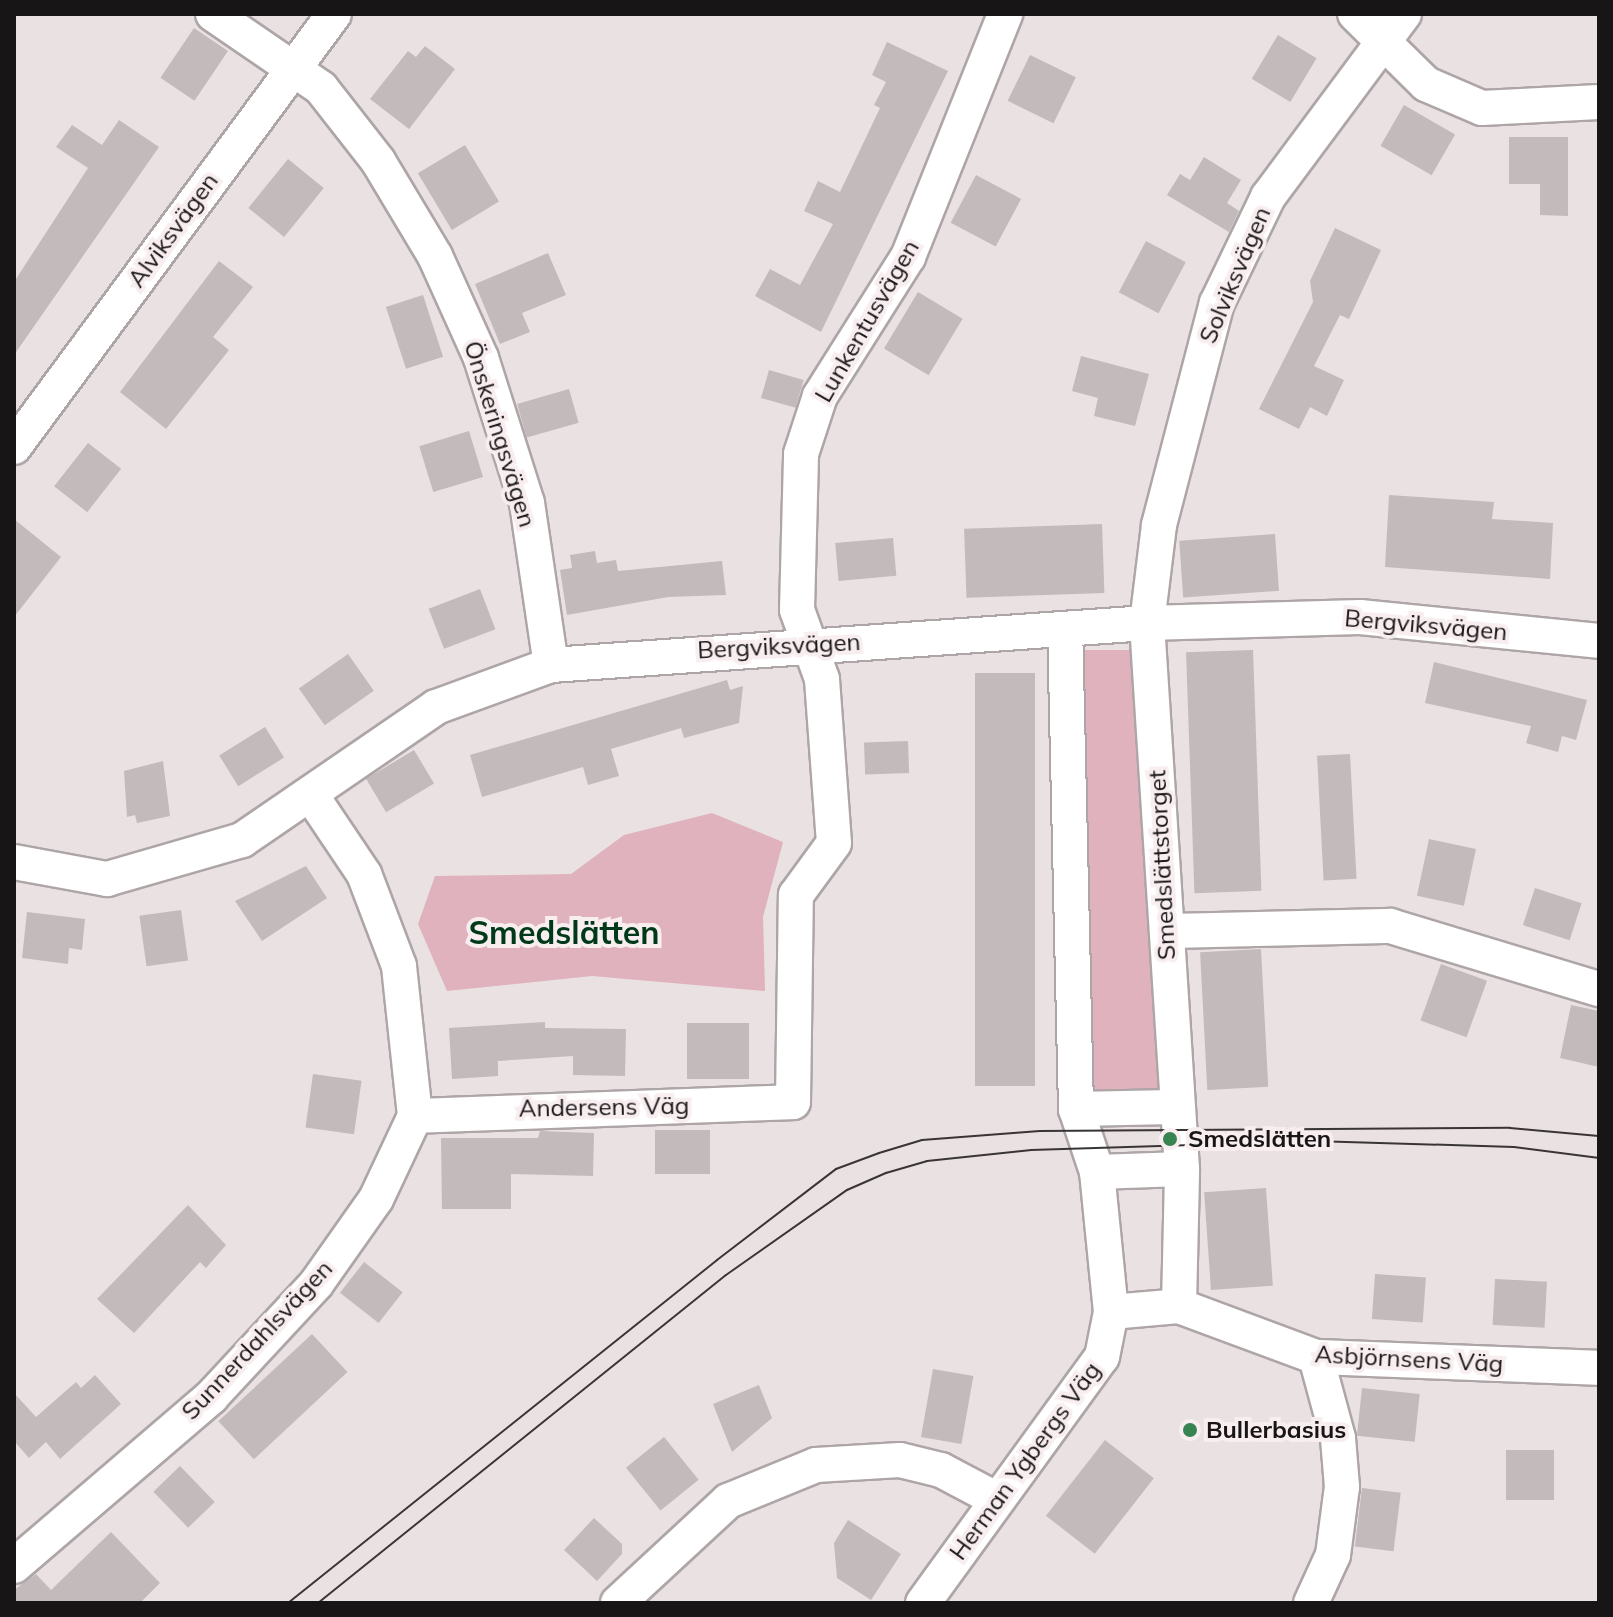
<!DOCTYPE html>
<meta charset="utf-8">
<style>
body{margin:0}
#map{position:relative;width:1613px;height:1617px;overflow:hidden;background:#eae1e3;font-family:Mulish,sans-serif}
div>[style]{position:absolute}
.green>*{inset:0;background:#dfb2bd}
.building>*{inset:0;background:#c2babb;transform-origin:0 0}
.roads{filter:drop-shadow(2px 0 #aea5a7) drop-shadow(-2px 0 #aea5a7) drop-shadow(0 2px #aea5a7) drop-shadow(0 -2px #aea5a7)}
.minor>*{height:34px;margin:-17px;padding:0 17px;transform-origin:17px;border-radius:17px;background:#fff}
.tram>*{height:2px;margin:-1px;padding:0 1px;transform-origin:1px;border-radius:1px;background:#393536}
.dots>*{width:22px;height:22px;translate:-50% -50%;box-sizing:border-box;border:4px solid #f8eef0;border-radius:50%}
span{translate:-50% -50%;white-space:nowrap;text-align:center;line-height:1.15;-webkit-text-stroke:8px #f8eef0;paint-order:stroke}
.street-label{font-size:24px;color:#181516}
.poi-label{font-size:24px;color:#181516;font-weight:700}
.left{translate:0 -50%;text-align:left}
.district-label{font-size:32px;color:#003919;font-weight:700}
.frame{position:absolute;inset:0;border:16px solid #181516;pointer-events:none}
</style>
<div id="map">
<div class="green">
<div style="clip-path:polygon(1078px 650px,1137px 650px,1159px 1093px,1086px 1094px)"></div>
<div style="clip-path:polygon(712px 813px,783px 842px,763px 917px,765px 991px,592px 976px,447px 991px,418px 924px,435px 876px,571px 874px,624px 835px)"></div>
</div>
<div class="building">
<div style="left:194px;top:28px;width:41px;height:60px;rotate:34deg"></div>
<div style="left:1278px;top:35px;width:45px;height:51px;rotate:31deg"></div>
<div style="clip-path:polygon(887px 42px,948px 71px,821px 332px,755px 296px,770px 269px,800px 285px,833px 224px,804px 211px,818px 181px,840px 192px,880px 108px,874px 105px,886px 82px,872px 75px)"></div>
<div style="clip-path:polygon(425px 46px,455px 69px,409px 129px,370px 99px,408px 51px,416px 57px)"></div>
<div style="left:1030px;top:55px;width:51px;height:51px;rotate:26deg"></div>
<div style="left:1404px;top:105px;width:59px;height:47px;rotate:30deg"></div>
<div style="clip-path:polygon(119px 120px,159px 147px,14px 355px,14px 282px,88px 168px,56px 147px,72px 125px,102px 145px)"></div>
<div style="clip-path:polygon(1509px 137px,1568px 137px,1568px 216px,1540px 215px,1540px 184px,1509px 184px)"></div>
<div style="left:465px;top:145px;width:66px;height:55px;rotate:59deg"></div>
<div style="clip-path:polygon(1204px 157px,1241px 180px,1227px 203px,1239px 211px,1229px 232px,1167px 195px,1180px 174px,1190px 180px)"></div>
<div style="left:288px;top:159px;width:46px;height:63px;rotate:39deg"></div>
<div style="left:976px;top:175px;width:51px;height:54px;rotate:28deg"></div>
<div style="clip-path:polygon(1335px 228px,1381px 250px,1349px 319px,1340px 315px,1314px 366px,1344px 380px,1327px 416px,1310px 407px,1299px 429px,1259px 409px,1313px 302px,1310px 281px)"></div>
<div style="left:1146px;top:241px;width:45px;height:58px;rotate:28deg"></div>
<div style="clip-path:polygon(548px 253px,566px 295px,522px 313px,530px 332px,500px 344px,475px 284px)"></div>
<div style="clip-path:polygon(219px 261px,253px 287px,213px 337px,229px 350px,166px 429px,120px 392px)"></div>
<div style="left:918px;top:292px;width:52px;height:66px;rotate:31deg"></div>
<div style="left:423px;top:295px;width:65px;height:39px;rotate:72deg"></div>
<div style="clip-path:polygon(1081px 356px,1149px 374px,1135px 426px,1094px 416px,1098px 398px,1072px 391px)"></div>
<div style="left:769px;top:370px;width:36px;height:29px;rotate:16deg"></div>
<div style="left:569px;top:389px;width:35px;height:54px;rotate:74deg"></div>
<div style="left:469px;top:431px;width:48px;height:52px;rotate:73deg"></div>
<div style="left:88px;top:443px;width:42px;height:55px;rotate:38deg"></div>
<div style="clip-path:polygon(1389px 495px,1494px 502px,1492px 519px,1553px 523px,1550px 579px,1385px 567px)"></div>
<div style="clip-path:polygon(14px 519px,61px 557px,14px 617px)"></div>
<div style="left:1102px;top:524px;width:69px;height:138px;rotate:88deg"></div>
<div style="left:1275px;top:534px;width:57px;height:96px;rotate:86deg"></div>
<div style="left:893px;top:538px;width:38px;height:58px;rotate:85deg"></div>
<div style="clip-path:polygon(595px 551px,597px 563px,616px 560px,618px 571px,722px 561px,726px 595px,668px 597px,567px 615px,560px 570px,572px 568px,570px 555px)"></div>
<div style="left:480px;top:589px;width:43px;height:55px;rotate:69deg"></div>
<div style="left:1253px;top:650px;width:241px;height:67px;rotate:88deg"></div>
<div style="left:348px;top:654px;width:45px;height:60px;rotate:55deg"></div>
<div style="clip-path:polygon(1434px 662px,1587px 700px,1576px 740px,1562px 736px,1558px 752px,1526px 743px,1531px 726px,1425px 703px)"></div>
<div style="left:975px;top:673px;width:60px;height:413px"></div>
<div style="clip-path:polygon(727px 680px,730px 690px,743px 686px,739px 723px,684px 738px,681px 728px,611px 749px,619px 776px,588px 785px,583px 767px,482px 797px,470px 755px)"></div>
<div style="left:265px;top:727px;width:36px;height:54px;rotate:58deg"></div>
<div style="left:908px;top:741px;width:32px;height:44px;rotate:88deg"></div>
<div style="left:414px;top:750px;width:39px;height:56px;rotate:59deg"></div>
<div style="left:1350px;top:754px;width:125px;height:33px;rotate:87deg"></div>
<div style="clip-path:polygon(163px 761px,170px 816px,137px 823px,135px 815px,127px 817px,124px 771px)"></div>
<div style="left:1429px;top:839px;width:48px;height:58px;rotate:12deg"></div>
<div style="clip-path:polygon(306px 866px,327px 898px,262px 941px,235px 901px)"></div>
<div style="left:1535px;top:888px;width:49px;height:39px;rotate:18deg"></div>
<div style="left:181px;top:910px;width:51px;height:42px;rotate:82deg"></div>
<div style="clip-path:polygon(27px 912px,85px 919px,82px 950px,69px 948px,68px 964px,22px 958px)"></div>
<div style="left:1261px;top:949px;width:138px;height:61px;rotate:87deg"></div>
<div style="left:1441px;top:964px;width:49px;height:60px;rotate:20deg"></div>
<div style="clip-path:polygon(1571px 1005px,1599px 1011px,1599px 1067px,1560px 1058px)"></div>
<div style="clip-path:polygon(545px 1022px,545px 1028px,626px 1029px,625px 1076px,573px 1075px,573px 1056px,498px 1061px,498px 1076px,452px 1079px,449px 1028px)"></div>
<div style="left:687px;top:1023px;width:62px;height:56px"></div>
<div style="left:313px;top:1074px;width:49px;height:54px;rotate:8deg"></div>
<div style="left:655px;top:1130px;width:55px;height:44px"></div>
<div style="clip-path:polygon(540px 1131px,594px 1133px,593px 1176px,511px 1174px,511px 1209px,442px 1209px,441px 1138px,538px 1138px)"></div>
<div style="left:1266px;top:1188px;width:98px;height:62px;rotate:86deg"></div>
<div style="clip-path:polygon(188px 1205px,226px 1245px,206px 1268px,200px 1262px,134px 1333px,97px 1299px)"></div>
<div style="left:364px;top:1262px;width:49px;height:39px;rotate:38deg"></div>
<div style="left:1375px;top:1274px;width:51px;height:45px;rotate:4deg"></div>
<div style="left:1495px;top:1279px;width:52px;height:46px;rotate:3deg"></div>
<div style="left:312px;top:1334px;width:52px;height:128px;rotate:47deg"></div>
<div style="left:933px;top:1369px;width:41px;height:69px;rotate:10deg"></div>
<div style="clip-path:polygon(95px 1375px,121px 1404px,60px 1459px,46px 1442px,29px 1458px,14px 1441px,14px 1393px,36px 1417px,76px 1382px,81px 1388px)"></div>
<div style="clip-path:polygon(759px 1385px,772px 1418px,732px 1452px,713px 1404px)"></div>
<div style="left:1362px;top:1388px;width:58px;height:48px;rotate:6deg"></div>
<div style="left:664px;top:1437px;width:55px;height:49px;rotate:51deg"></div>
<div style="left:1105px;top:1440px;width:62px;height:96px;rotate:38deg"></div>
<div style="left:1506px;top:1450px;width:48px;height:50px"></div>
<div style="left:180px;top:1466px;width:50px;height:37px;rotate:46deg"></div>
<div style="left:1362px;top:1488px;width:39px;height:59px;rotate:7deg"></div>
<div style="clip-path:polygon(594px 1518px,622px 1544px,622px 1554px,597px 1581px,564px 1550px)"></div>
<div style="clip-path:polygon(848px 1520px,901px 1554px,871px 1600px,837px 1578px,834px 1543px)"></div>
<div style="clip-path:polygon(111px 1532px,160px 1583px,140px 1603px,14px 1603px,14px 1590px,36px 1574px,51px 1590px)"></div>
</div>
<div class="roads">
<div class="minor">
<div style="left:213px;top:14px;width:131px;rotate:34.4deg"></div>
<div style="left:321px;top:88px;width:93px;rotate:52deg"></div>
<div style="left:378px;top:161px;width:111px;rotate:59deg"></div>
<div style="left:435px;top:256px;width:112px;rotate:65.7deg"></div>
<div style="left:481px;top:358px;width:152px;rotate:72.4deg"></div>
<div style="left:527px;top:503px;width:164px;rotate:81.6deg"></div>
<div style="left:1355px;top:14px;width:100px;rotate:44.6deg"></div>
<div style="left:1426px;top:84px;width:61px;rotate:23.2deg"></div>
<div style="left:1482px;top:108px;width:117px;rotate:-2.9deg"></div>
<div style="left:14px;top:447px;width:538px;rotate:-53.53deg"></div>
<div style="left:14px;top:862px;width:95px;rotate:10.4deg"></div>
<div style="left:107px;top:879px;width:141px;rotate:-16.1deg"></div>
<div style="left:242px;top:840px;width:235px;rotate:-34.4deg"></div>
<div style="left:436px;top:707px;width:122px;rotate:-20.1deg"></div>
<div style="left:551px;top:665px;width:597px;rotate:-4.03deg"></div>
<div style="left:1147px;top:623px;width:213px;rotate:-1.6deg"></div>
<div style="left:1360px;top:617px;width:240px;rotate:5.7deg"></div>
<div style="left:1167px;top:931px;width:223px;rotate:-1.3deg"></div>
<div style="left:1390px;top:926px;width:218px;rotate:16.8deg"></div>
<div style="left:1076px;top:1109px;width:97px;rotate:-1.2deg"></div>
<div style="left:415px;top:1116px;width:378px;rotate:-2.1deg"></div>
<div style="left:793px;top:1102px;width:207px;rotate:-89.2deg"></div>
<div style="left:796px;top:895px;width:64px;rotate:-53.8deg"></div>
<div style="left:834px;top:843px;width:164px;rotate:-94.2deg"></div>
<div style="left:822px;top:679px;width:73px;rotate:-109.9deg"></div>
<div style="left:797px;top:610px;width:156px;rotate:-88.5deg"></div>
<div style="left:801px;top:454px;width:61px;rotate:-71.9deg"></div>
<div style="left:820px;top:396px;width:165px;rotate:-57.7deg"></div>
<div style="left:908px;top:257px;width:262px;rotate:-68.2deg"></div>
<div style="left:1097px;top:1172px;width:85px;rotate:-2deg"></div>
<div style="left:1179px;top:1306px;width:137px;rotate:-88.7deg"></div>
<div style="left:1182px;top:1169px;width:547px;rotate:-93.67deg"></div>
<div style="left:1147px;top:623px;width:99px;rotate:-83deg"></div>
<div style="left:1159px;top:525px;width:229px;rotate:-75.4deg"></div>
<div style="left:1217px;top:303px;width:118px;rotate:-64.3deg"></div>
<div style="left:1268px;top:197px;width:228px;rotate:-53.4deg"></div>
<div style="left:1111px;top:1312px;width:68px;rotate:-5deg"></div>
<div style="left:1179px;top:1306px;width:146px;rotate:20.4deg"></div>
<div style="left:1316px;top:1357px;width:283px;rotate:2.2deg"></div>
<div style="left:14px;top:1566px;width:260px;rotate:-40.6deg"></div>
<div style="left:211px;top:1397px;width:154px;rotate:-47.1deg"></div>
<div style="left:316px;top:1284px;width:104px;rotate:-54.8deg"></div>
<div style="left:376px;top:1199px;width:92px;rotate:-64.8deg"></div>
<div style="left:415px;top:1116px;width:151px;rotate:-96.1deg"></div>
<div style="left:399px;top:966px;width:98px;rotate:-110.8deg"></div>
<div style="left:364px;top:874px;width:95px;rotate:-123.9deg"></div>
<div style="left:618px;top:1603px;width:150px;rotate:-42.8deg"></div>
<div style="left:728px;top:1501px;width:95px;rotate:-22.2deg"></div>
<div style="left:816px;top:1465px;width:84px;rotate:-3.4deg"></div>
<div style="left:900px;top:1460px;width:42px;rotate:13.7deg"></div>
<div style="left:941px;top:1470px;width:62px;rotate:27.8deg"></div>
<div style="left:923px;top:1603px;width:304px;rotate:-54deg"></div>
<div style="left:1102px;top:1357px;width:46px;rotate:-78.7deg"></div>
<div style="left:1111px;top:1312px;width:141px;rotate:-95.7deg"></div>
<div style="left:1097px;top:1172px;width:66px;rotate:-108.4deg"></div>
<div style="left:1076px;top:1109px;width:480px;rotate:-91.3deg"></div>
<div style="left:1311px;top:1603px;width:53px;rotate:-65.4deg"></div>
<div style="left:1333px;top:1555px;width:69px;rotate:-82.5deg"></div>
<div style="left:1342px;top:1487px;width:49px;rotate:-94.7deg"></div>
<div style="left:1338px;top:1438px;width:84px;rotate:-105.2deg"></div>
</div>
</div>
<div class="tram">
<div style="left:288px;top:1603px;width:549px;rotate:-38.64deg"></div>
<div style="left:717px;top:1260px;width:150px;rotate:-37.4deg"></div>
<div style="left:836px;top:1169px;width:46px;rotate:-20.4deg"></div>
<div style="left:879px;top:1153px;width:45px;rotate:-16.8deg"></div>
<div style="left:922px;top:1140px;width:118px;rotate:-4.4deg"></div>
<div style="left:1040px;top:1131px;width:470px;rotate:-0.4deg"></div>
<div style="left:1510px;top:1128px;width:89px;rotate:5.1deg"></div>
<div style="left:318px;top:1603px;width:523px;rotate:-38.8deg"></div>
<div style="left:726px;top:1275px;width:148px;rotate:-35.1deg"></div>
<div style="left:847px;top:1190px;width:43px;rotate:-23.6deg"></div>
<div style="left:886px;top:1173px;width:43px;rotate:-16.3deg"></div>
<div style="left:927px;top:1161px;width:105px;rotate:-6deg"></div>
<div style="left:1031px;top:1150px;width:282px;rotate:-1.8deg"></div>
<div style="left:1313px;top:1141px;width:201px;rotate:1.7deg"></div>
<div style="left:1514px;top:1147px;width:86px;rotate:7.4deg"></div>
</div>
<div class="dots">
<div style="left:1170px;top:1139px;background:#378351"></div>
<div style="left:1190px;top:1430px;background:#378351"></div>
</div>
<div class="street-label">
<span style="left:173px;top:230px;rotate:-54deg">Alviksvägen</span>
<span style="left:1235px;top:275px;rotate:-67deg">Solviksvägen</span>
<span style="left:867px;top:321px;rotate:-60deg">Lunkentusvägen</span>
<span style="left:500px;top:434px;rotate:73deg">Önskeringsvägen</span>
<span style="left:1426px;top:625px;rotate:5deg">Bergviksvägen</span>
<span style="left:779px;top:646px;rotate:-3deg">Bergviksvägen</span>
<span style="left:1162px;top:865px;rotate:-93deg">Smedslättstorget</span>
<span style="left:604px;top:1107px;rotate:-1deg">Andersens Väg</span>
<span style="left:257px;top:1340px;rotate:-47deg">Sunnerdahlsvägen</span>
<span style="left:1409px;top:1359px;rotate:3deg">Asbjörnsens Väg</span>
<span style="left:1025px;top:1461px;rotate:-54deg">Herman Ygbergs Väg</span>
</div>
<div class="poi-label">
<span class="left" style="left:1188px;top:1139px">Smedslätten</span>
<span class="left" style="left:1206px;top:1430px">Bullerbasius</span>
</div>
<div class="district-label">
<span style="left:564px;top:932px">Smedslätten</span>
</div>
<div class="frame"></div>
</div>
